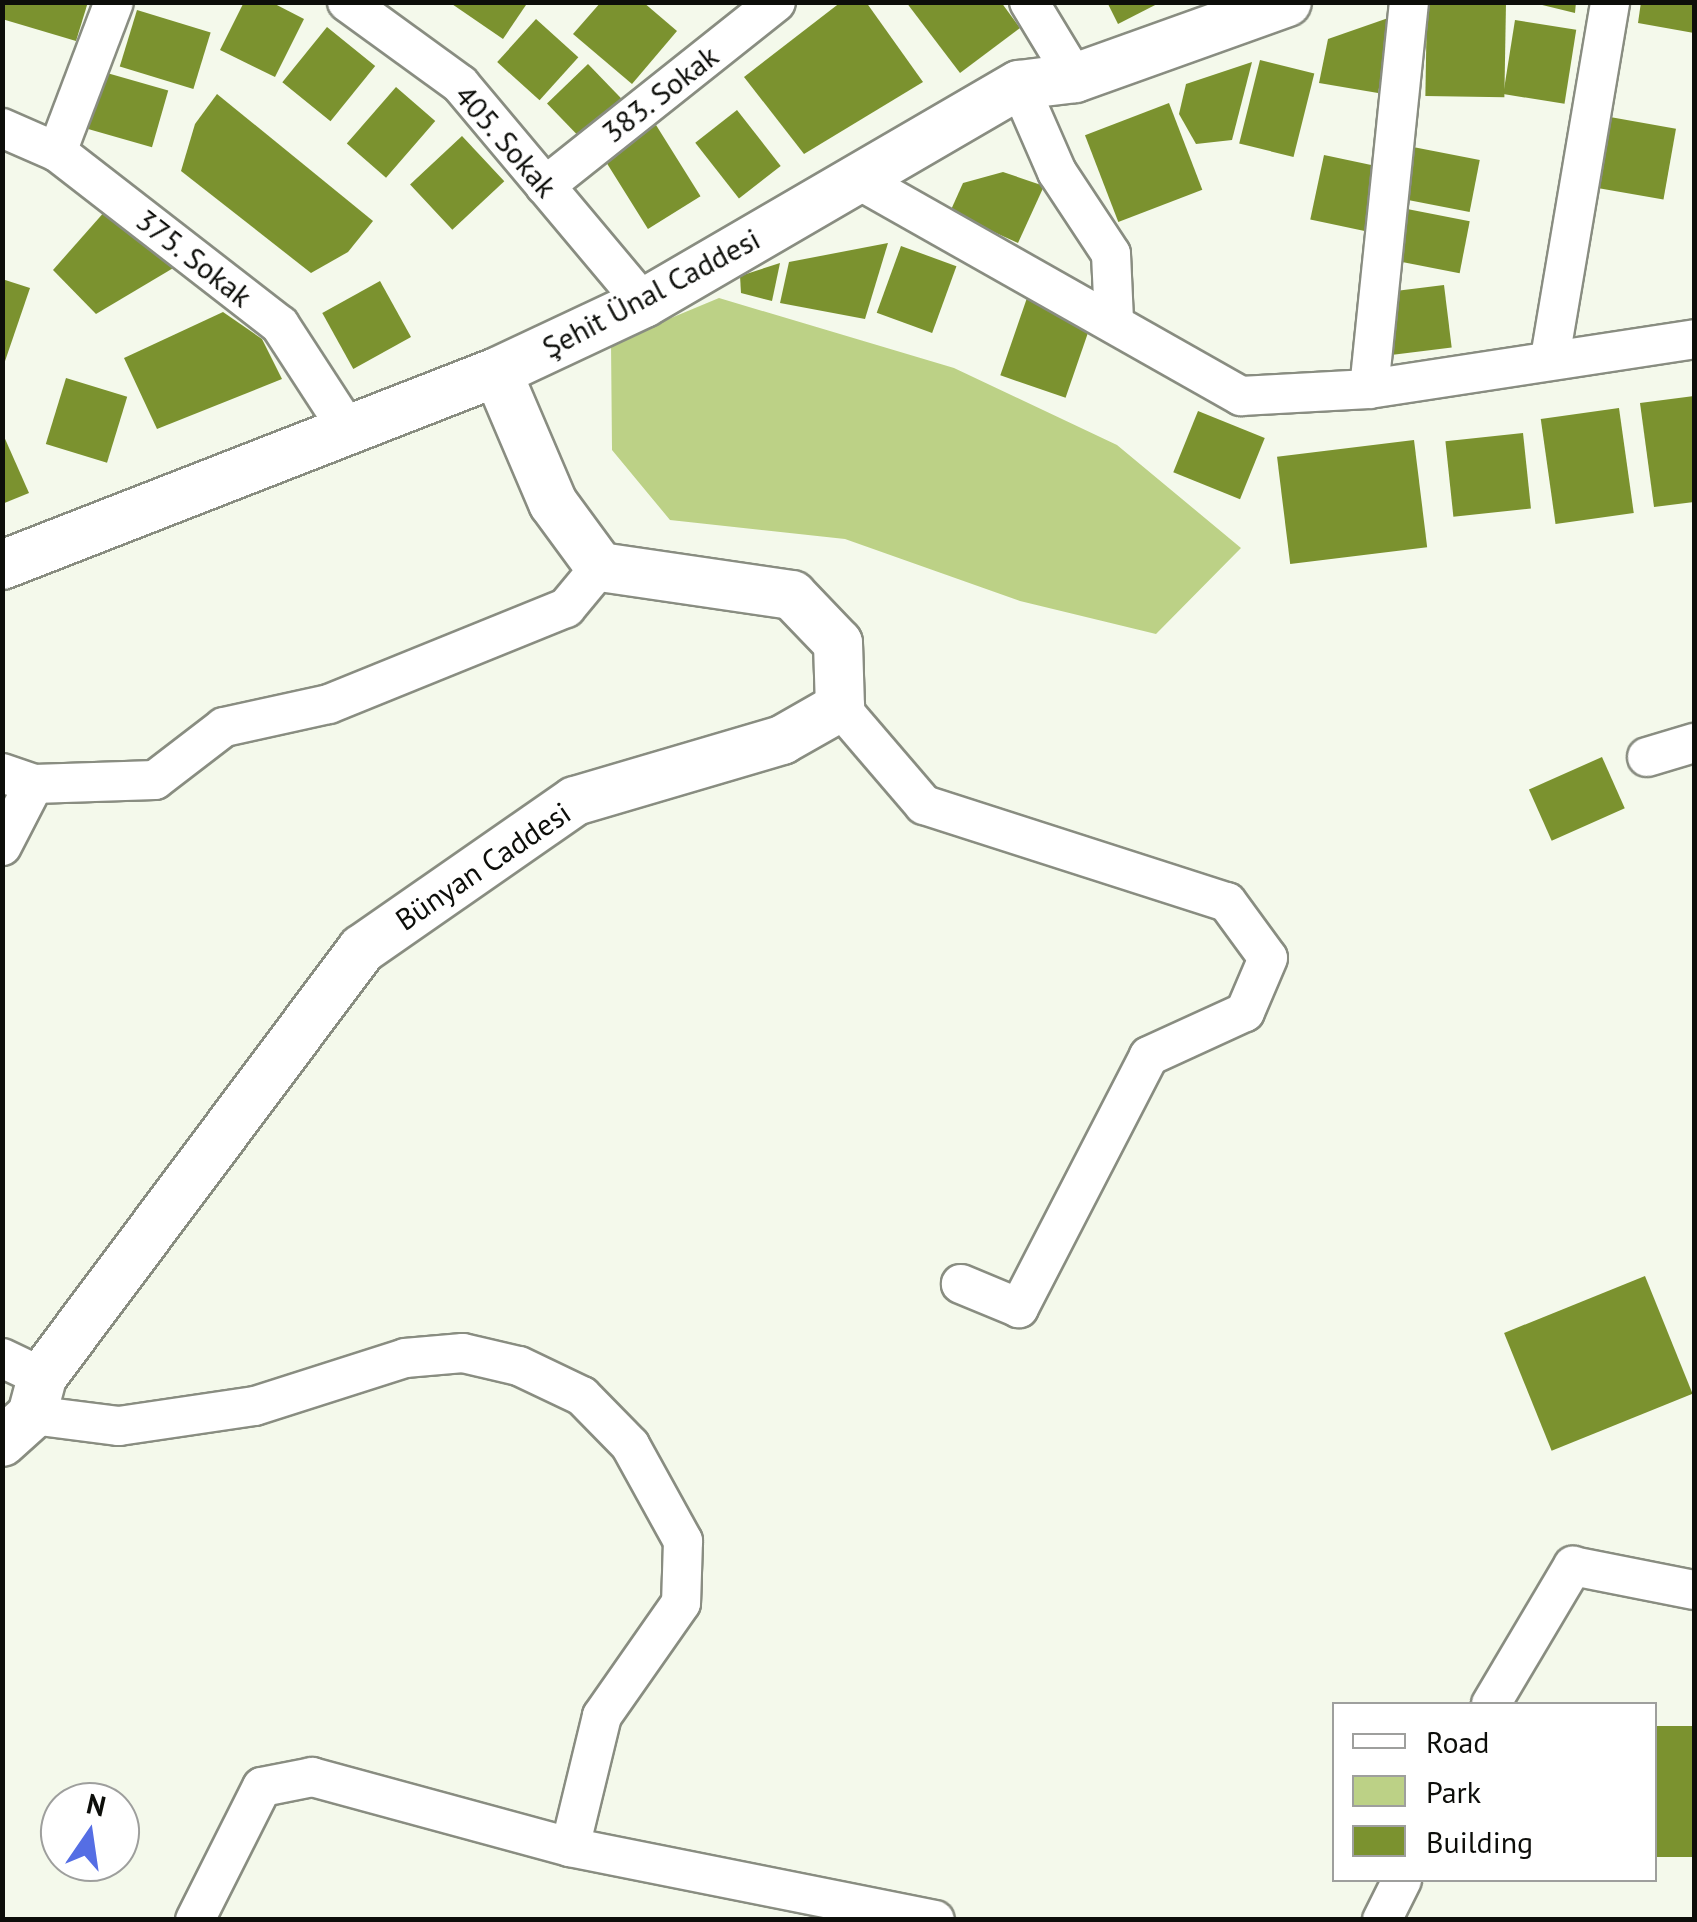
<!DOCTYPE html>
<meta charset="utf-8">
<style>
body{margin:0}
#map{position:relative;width:1697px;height:1922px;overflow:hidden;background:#f4f9eb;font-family:"PT Sans",sans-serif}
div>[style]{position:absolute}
.green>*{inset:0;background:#bcd186}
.building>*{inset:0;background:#7b922f;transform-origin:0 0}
.roads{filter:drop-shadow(2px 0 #898d81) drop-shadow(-2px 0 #898d81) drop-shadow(0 2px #898d81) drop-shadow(0 -2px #898d81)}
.minor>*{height:38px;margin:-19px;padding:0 19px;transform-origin:19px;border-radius:19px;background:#fff}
.tertiary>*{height:48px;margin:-24px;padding:0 24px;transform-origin:24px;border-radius:24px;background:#fff}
span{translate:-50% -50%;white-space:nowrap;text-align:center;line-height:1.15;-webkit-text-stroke:9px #fff;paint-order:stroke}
.street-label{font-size:30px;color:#0d0e0a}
.frame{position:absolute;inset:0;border:5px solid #0d0e0a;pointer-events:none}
.legend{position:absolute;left:1332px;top:1702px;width:325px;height:180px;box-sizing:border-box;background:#fff;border:2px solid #9e9f9d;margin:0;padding:12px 18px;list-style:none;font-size:30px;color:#0d0e0a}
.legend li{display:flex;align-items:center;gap:20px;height:50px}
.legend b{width:50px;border:2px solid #9e9f9d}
.north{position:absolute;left:40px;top:1782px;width:100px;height:100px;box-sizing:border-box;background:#fff;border:2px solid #9e9f9d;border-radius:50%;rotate:13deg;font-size:28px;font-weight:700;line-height:40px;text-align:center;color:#0d0e0a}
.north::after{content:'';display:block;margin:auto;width:35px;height:45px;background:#556ee4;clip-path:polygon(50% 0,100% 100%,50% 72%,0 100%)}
</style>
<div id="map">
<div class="green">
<div style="clip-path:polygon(719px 298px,954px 368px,1117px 445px,1241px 548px,1156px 634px,1020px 601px,845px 539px,670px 520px,612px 450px,611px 343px)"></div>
</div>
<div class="building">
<div style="clip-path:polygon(2px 2px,88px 2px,76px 41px,2px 19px)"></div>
<div style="clip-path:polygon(244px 2px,271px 2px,304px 19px,275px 77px,220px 50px)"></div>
<div style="clip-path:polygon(449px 2px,528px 2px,503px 39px)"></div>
<div style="clip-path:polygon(601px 2px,643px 2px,677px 31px,632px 84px,573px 34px)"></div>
<div style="clip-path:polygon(841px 2px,866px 2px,923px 82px,804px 154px,744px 77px)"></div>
<div style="clip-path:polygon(906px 2px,1001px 2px,1020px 28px,960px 73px)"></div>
<div style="clip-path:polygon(1107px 2px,1161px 2px,1118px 24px)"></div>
<div style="left:1427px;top:2px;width:79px;height:94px;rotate:1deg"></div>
<div style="clip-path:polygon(1530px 2px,1576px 2px,1575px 13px)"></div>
<div style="clip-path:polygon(1641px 2px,1694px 2px,1694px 33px,1638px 23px)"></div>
<div style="left:137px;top:10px;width:77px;height:59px;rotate:17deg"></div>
<div style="clip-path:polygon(1394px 16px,1378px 93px,1319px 83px,1328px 39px)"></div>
<div style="left:536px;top:19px;width:57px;height:58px;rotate:42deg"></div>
<div style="left:1515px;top:20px;width:62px;height:75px;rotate:9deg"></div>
<div style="left:327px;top:27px;width:62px;height:71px;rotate:39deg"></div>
<div style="left:1260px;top:60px;width:56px;height:86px;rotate:14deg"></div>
<div style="clip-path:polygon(1252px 62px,1232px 140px,1196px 144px,1179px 114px,1186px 84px)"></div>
<div style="left:588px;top:64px;width:57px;height:57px;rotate:46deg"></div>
<div style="left:100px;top:71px;width:71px;height:59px;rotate:16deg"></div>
<div style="left:396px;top:87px;width:52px;height:75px;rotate:41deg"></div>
<div style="clip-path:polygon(217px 94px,373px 221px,348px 252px,311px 273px,181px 171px,195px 124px)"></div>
<div style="left:1169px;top:103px;width:93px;height:90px;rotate:69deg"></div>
<div style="left:737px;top:110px;width:71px;height:53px;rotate:52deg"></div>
<div style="left:1610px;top:117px;width:67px;height:72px;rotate:10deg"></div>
<div style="left:656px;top:125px;width:84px;height:62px;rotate:58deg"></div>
<div style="left:462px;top:136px;width:62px;height:71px;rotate:47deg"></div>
<div style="left:1413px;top:147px;width:68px;height:53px;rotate:11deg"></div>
<div style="left:1324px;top:155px;width:64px;height:66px;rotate:12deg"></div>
<div style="clip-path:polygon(1003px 172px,1044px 186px,1018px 243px,950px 212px,963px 183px)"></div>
<div style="left:1402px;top:208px;width:69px;height:53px;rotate:11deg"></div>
<div style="clip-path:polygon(106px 210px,175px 267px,96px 314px,53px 270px)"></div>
<div style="clip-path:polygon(888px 243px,865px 319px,780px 303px,789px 262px)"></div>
<div style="left:901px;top:246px;width:59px;height:71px;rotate:20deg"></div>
<div style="clip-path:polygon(780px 263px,772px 301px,741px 293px,740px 276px)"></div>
<div style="clip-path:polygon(2px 279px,30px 288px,3px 367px,2px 367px)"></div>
<div style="left:380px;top:281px;width:64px;height:66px;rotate:61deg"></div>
<div style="left:1444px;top:285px;width:63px;height:61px;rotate:83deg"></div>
<div style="left:1028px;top:295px;width:69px;height:85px;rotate:19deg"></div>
<div style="clip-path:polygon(223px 312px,262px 339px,282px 379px,157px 429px,124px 358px)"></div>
<div style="left:66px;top:378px;width:64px;height:69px;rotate:17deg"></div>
<div style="clip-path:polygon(1694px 396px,1694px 502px,1654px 507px,1640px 403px)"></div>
<div style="left:1619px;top:408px;width:106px;height:79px;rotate:82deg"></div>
<div style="left:1198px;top:411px;width:72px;height:66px;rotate:22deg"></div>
<div style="clip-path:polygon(2px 432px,29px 493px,2px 504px)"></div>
<div style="left:1523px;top:433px;width:76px;height:78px;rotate:84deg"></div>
<div style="left:1414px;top:440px;width:108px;height:138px;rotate:83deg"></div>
<div style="left:1602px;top:757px;width:56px;height:80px;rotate:66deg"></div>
<div style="left:1645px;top:1276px;width:127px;height:152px;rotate:68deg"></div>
<div style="left:1694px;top:1726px;width:131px;height:40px;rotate:90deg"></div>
</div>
<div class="roads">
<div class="minor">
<div style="left:347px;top:2px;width:140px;rotate:36deg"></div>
<div style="left:460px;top:84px;width:286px;rotate:50deg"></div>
<div style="left:1029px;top:2px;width:89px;rotate:58.8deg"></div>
<div style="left:1019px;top:85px;width:95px;rotate:66.4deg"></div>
<div style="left:1057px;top:172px;width:98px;rotate:56.6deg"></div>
<div style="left:1111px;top:254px;width:67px;rotate:87.4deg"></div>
<div style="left:2px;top:128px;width:60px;rotate:23.6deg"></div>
<div style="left:57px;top:152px;width:282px;rotate:37.8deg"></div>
<div style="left:280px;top:325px;width:123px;rotate:57deg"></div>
<div style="left:57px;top:152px;width:160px;rotate:-69.2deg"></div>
<div style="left:859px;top:180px;width:439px;rotate:29.5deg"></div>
<div style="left:1241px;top:396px;width:128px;rotate:-3.1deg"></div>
<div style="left:1369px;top:389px;width:329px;rotate:-8.7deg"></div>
<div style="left:545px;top:186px;width:295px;rotate:-38.5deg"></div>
<div style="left:1550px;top:358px;width:361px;rotate:-80.4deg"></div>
<div style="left:1369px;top:389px;width:389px;rotate:-84.1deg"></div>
<div style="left:840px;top:707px;width:129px;rotate:49.4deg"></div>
<div style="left:924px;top:805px;width:318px;rotate:17.8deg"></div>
<div style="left:1227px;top:902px;width:69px;rotate:53.8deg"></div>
<div style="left:1268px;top:958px;width:59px;rotate:113.1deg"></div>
<div style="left:1245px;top:1012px;width:106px;rotate:155.4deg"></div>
<div style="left:1149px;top:1056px;width:284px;rotate:117.3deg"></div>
<div style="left:1019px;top:1308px;width:63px;rotate:-157.5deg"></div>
<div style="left:1647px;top:757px;width:49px;rotate:-16.6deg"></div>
<div style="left:2px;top:773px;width:34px;rotate:19deg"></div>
<div style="left:34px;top:784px;width:70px;rotate:117.3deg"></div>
<div style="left:34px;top:784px;width:121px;rotate:-1.9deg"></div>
<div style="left:155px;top:780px;width:87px;rotate:-37.5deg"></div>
<div style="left:224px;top:727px;width:107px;rotate:-12.4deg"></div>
<div style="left:329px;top:704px;width:256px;rotate:-22.1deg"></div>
<div style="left:566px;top:608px;width:53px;rotate:-50.3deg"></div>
<div style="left:2px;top:1358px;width:44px;rotate:25.4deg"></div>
<div style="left:32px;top:1415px;width:88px;rotate:7.2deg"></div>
<div style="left:119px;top:1426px;width:137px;rotate:-8.4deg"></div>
<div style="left:255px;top:1406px;width:157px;rotate:-17.7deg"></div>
<div style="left:405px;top:1358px;width:58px;rotate:-4.9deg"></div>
<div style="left:463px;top:1353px;width:57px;rotate:13.1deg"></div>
<div style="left:519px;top:1366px;width:70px;rotate:25.5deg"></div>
<div style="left:582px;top:1396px;width:69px;rotate:45.6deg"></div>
<div style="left:630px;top:1445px;width:110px;rotate:61.1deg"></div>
<div style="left:683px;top:1541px;width:62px;rotate:91.8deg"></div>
<div style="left:681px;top:1603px;width:138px;rotate:125deg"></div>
<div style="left:602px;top:1716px;width:135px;rotate:103.7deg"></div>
<div style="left:1491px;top:1704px;width:161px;rotate:-59.3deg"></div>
<div style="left:1573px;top:1566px;width:123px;rotate:11.2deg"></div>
<div style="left:195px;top:1920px;width:149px;rotate:-63.3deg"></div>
<div style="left:262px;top:1787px;width:51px;rotate:-11.3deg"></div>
<div style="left:312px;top:1777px;width:267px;rotate:15.2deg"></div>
<div style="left:570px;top:1847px;width:372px;rotate:11.3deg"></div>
<div style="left:1382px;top:1920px;width:45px;rotate:-63.4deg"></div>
</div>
<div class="tertiary">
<div style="left:2px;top:565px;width:531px;rotate:-21.3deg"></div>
<div style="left:497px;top:372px;width:162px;rotate:-25.1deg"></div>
<div style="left:644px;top:303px;width:434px;rotate:-30.2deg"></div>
<div style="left:1019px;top:85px;width:56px;rotate:-7.1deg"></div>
<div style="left:1075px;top:78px;width:225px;rotate:-19.7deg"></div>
<div style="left:2px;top:1442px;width:40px;rotate:-42deg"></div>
<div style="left:32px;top:1415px;width:39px;rotate:-75deg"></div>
<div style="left:42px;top:1377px;width:534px;rotate:-53.22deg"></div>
<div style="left:362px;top:949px;width:259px;rotate:-34.8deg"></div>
<div style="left:575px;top:801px;width:216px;rotate:-16.4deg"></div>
<div style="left:782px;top:740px;width:67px;rotate:-29.6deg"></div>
<div style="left:840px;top:707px;width:64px;rotate:-91.8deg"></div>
<div style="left:838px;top:643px;width:66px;rotate:-133.8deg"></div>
<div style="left:792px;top:595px;width:194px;rotate:-171.7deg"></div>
<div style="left:600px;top:567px;width:79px;rotate:-126.3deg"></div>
<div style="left:553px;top:503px;width:142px;rotate:-113.1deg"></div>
</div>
</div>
<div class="street-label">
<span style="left:660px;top:94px;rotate:-38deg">383. Sokak</span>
<span style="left:506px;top:141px;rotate:49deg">405. Sokak</span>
<span style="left:194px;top:258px;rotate:38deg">375. Sokak</span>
<span style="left:651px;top:293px;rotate:-28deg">Şehit Ünal Caddesi</span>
<span style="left:483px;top:866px;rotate:-34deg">Bünyan Caddesi</span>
</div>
<div class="frame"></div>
<ul class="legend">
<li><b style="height:12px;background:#fff"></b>Road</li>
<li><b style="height:28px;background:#bcd186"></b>Park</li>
<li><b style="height:28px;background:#7b922f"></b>Building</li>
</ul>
<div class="north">N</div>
</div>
